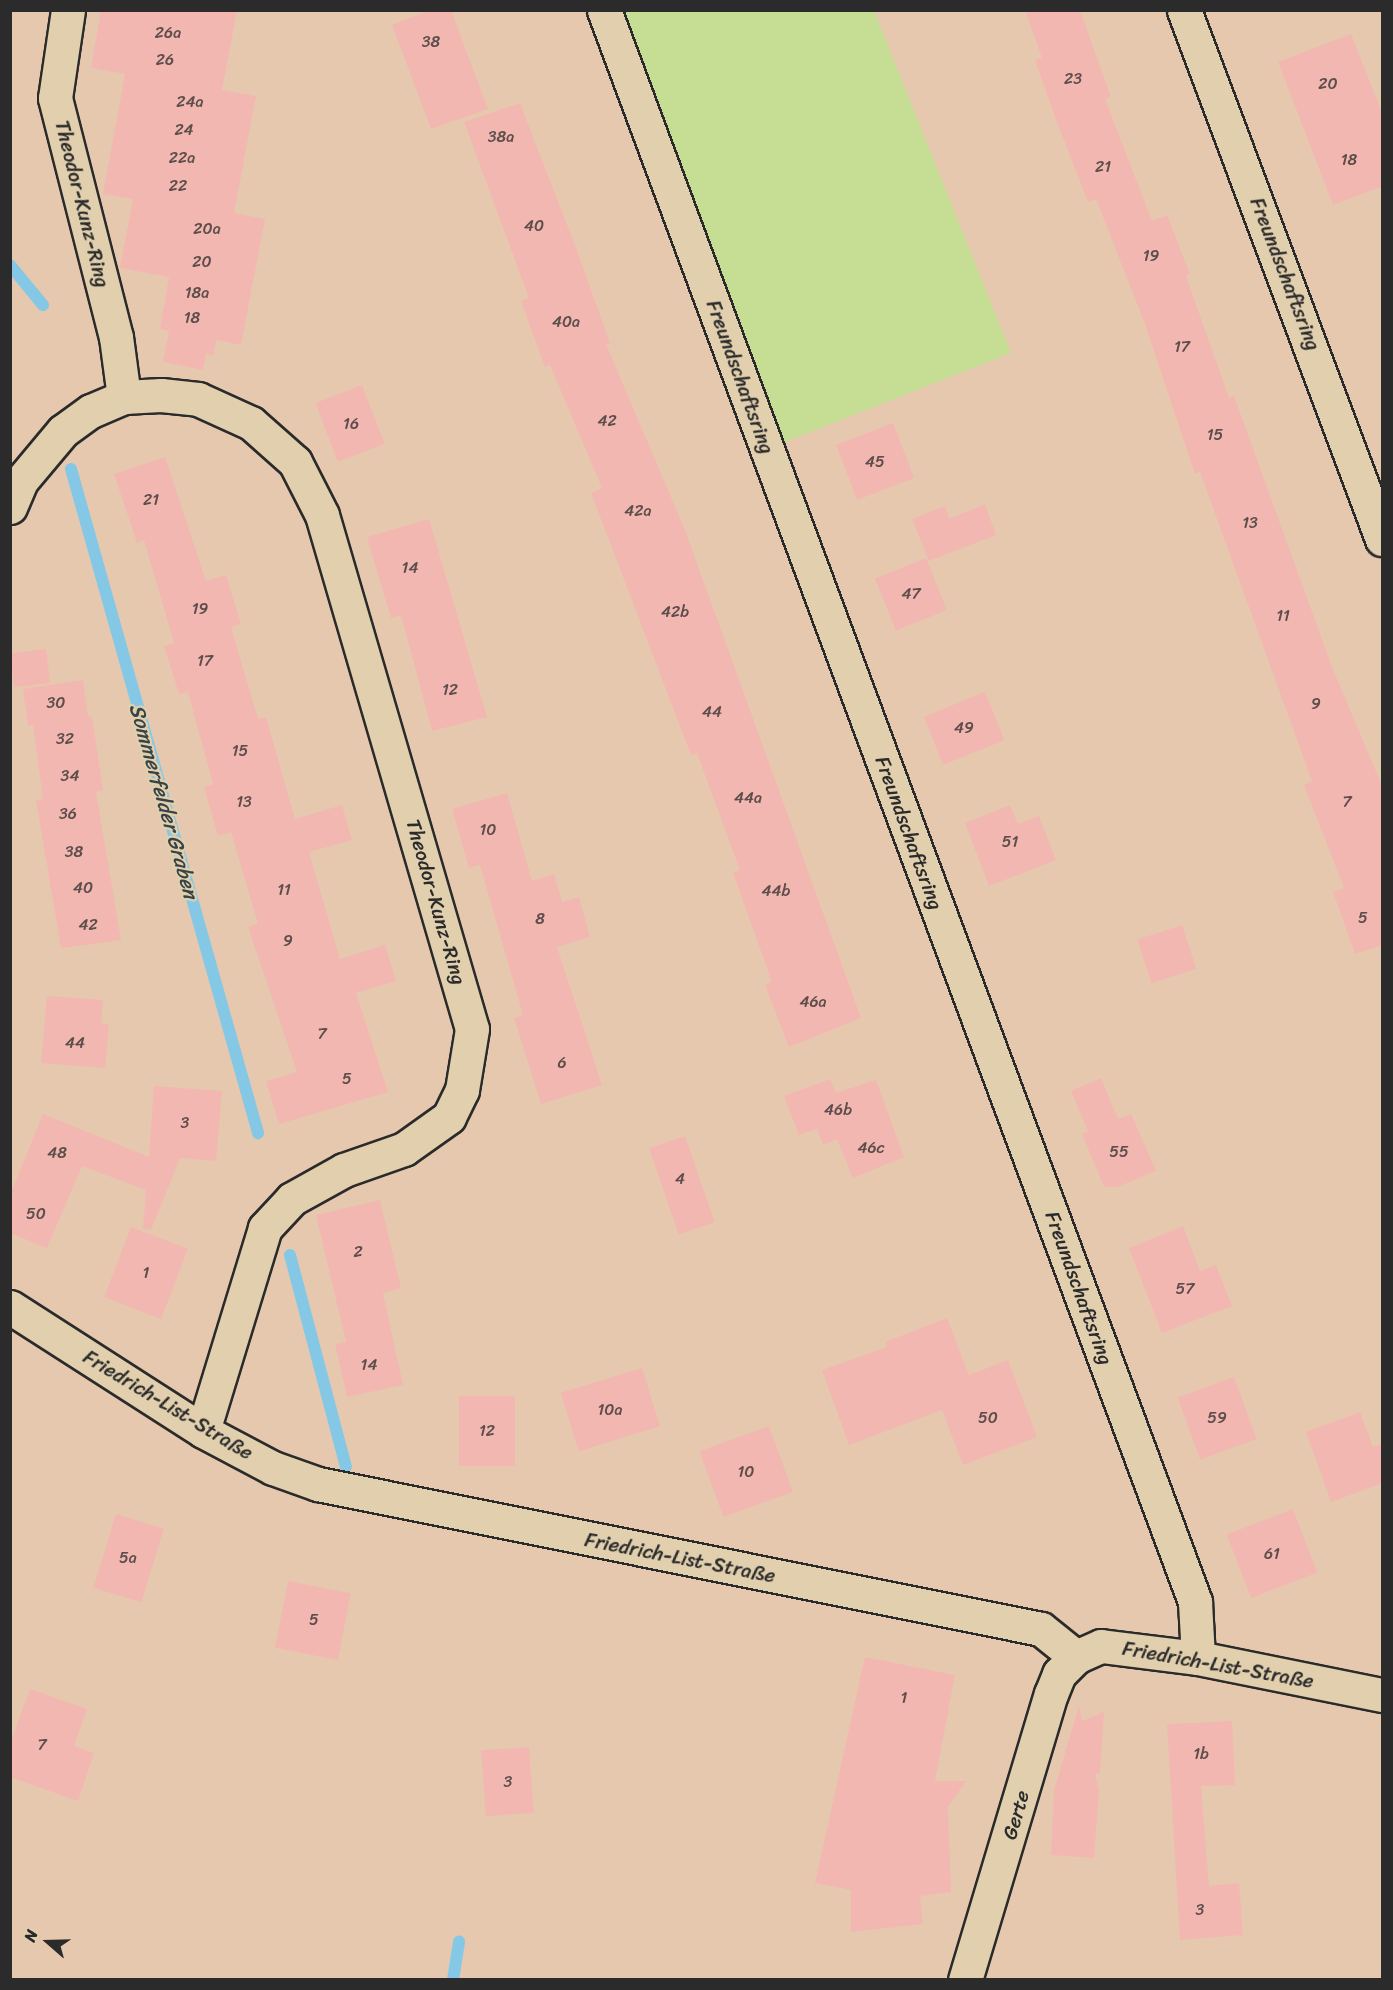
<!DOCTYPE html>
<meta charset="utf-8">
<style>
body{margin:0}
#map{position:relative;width:1393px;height:1990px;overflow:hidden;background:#e6c8ae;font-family:Sriracha,sans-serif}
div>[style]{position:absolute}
.green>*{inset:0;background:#c5de94}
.stream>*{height:12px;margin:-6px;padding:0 6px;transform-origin:6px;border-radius:6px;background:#85c8e6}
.building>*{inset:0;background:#f3b7b1;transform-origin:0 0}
.roads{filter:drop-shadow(2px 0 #2b2b2b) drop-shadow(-2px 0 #2b2b2b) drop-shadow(0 2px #2b2b2b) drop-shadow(0 -2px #2b2b2b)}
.minor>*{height:33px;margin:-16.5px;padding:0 16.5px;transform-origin:16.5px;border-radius:16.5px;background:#e1cfad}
.tertiary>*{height:33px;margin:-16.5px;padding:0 16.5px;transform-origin:16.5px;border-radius:16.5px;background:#e1cfad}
span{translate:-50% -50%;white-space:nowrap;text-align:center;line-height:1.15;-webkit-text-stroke:4.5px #e1cfad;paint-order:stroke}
.number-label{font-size:16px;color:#5d4e4c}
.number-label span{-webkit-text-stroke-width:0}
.street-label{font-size:20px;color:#2b2b2b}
.water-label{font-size:21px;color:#384347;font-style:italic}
.frame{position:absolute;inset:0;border:12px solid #2b2b2b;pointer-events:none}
.north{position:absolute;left:18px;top:1912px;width:60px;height:60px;-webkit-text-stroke:4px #e1cfad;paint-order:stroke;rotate:290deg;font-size:16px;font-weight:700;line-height:24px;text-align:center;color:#2b2b2b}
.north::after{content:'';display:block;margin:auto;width:21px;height:27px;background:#2b2b2b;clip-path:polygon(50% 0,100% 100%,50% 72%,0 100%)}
</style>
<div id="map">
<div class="green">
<div style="clip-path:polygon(605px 11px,874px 11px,1011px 353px,767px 449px)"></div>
</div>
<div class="stream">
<div style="left:10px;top:265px;width:52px;rotate:50.5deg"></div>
<div style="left:71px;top:469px;width:690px;rotate:74.27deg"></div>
<div style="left:290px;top:1255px;width:219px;rotate:75.2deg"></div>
<div style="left:453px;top:1980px;width:39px;rotate:-81deg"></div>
</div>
<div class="building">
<div style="clip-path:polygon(101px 10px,237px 10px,222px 90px,256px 96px,234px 213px,265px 219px,241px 345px,216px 340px,213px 356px,206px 354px,203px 370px,163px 362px,169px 331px,160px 329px,169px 277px,120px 268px,133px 199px,103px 194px,125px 74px,91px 68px)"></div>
<div style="clip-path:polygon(431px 10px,451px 10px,488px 109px,431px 129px,392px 25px)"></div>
<div style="clip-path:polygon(1025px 10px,1080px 10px,1111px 97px,1105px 99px,1152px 221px,1167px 215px,1190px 274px,1186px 276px,1229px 398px,1234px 396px,1332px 667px,1383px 788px,1383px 945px,1355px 954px,1333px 892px,1344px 888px,1304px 785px,1312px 781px,1200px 472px,1195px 474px,1145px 324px,1096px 199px,1088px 202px,1055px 117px,1035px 60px,1042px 58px)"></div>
<div style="clip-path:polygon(1351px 34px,1383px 115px,1383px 186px,1333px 205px,1278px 62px)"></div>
<div style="clip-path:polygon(520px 103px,576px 248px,610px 343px,606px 344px,685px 530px,861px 1018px,789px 1047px,765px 985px,772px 982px,733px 873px,740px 870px,697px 753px,691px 755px,591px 493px,602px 488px,550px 365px,545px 367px,521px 301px,529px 298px,464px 122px)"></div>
<div style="left:362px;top:385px;width:63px;height:50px;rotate:69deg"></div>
<div style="left:893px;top:423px;width:59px;height:61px;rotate:69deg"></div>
<div style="clip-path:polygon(165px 457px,206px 581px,226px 575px,241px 624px,231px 627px,258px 719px,266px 717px,295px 819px,342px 805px,352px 840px,309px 852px,340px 959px,385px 945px,396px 981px,356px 993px,388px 1092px,279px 1124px,266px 1081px,297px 1072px,248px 927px,258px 924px,231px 832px,218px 836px,204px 787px,213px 784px,188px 692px,179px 694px,164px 646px,174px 643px,144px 540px,137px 543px,114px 474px)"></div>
<div style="clip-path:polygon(985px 504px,996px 535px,929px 561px,912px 519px,945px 506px,949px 519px)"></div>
<div style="clip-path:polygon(429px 519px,487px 717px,432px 731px,401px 615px,391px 618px,367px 537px)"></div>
<div style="left:926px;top:558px;width:56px;height:55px;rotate:68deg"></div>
<div style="left:46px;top:649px;width:34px;height:36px;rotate:83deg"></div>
<div style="clip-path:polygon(83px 680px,88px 717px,92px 716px,103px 790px,96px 792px,121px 940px,61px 948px,36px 800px,43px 799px,33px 725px,28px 726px,23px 689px)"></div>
<div style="left:985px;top:692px;width:52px;height:66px;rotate:68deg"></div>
<div style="clip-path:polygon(507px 793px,532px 881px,554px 874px,562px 902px,579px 897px,590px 937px,557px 947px,602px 1085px,541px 1104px,514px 1018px,523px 1015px,480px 865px,469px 868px,452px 809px)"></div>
<div style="clip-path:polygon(1010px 805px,1018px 824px,1039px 816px,1056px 860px,989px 886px,965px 823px)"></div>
<div style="left:1182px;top:925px;width:46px;height:47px;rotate:72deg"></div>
<div style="clip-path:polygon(47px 996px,103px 1000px,101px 1023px,109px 1024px,105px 1068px,41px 1063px)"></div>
<div style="clip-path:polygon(1101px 1078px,1118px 1119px,1131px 1114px,1156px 1171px,1117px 1187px,1104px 1187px,1082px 1134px,1088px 1131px,1071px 1091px)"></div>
<div style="clip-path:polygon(830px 1079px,836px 1093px,876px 1080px,904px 1157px,853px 1178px,837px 1139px,823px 1145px,817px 1129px,799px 1135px,784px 1096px)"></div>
<div style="clip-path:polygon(154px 1086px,222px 1091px,216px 1161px,180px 1158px,151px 1230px,143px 1229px,146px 1190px,82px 1166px,47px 1248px,10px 1233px,10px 1195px,43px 1114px,149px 1157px)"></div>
<div style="left:685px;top:1136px;width:91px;height:38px;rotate:71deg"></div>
<div style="clip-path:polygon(380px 1200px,401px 1288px,383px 1293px,403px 1385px,347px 1397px,335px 1344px,346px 1342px,316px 1215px)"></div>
<div style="clip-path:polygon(1183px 1226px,1200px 1271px,1216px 1265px,1232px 1306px,1162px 1333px,1129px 1248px)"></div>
<div style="left:131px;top:1227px;width:61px;height:75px;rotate:21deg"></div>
<div style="clip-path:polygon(947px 1318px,969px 1375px,1008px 1360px,1037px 1437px,963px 1465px,942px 1410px,849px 1445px,822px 1370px,887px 1347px,885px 1342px)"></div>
<div style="left:642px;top:1368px;width:61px;height:85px;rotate:73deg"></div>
<div style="left:1234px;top:1377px;width:66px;height:60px;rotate:70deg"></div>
<div style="left:459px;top:1396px;width:56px;height:70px"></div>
<div style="clip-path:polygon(1360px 1412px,1373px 1447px,1383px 1443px,1383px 1483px,1331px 1502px,1306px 1432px)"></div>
<div style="left:769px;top:1426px;width:70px;height:74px;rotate:70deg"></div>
<div style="left:1293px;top:1509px;width:68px;height:71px;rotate:69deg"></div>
<div style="left:116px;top:1514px;width:50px;height:77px;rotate:17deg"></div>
<div style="left:288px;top:1581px;width:64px;height:68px;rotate:11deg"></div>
<div style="clip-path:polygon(865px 1657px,955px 1675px,935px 1781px,966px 1781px,948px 1807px,951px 1892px,920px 1896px,923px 1924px,851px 1932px,851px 1890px,815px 1883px)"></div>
<div style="clip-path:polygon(30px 1689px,87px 1709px,74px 1746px,94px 1753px,78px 1801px,10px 1777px,10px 1744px)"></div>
<div style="clip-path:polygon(1079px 1706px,1082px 1721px,1104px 1712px,1100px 1773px,1095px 1774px,1099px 1791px,1094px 1858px,1051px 1855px,1054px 1790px)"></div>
<div style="clip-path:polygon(1232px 1721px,1235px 1785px,1201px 1786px,1209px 1886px,1239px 1883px,1243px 1935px,1180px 1940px,1167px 1724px)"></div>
<div style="left:529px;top:1747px;width:66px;height:48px;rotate:86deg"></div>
</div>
<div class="roads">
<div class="minor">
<div style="left:68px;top:10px;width:89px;rotate:98.4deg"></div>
<div style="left:55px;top:98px;width:247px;rotate:75.7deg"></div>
<div style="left:116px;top:337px;width:61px;rotate:82.4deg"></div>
<div style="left:604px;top:10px;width:1698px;rotate:69.63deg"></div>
<div style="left:1195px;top:1602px;width:56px;rotate:86.9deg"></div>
<div style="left:1184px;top:10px;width:565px;rotate:69.48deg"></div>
<div style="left:10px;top:507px;width:28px;rotate:-67deg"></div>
<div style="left:21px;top:481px;width:65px;rotate:-50deg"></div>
<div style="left:63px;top:431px;width:34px;rotate:-36deg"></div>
<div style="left:91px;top:411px;width:36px;rotate:-23deg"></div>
<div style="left:124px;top:397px;width:37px;rotate:-3deg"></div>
<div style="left:161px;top:395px;width:37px;rotate:6deg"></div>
<div style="left:198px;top:399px;width:58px;rotate:24.4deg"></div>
<div style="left:251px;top:423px;width:59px;rotate:41.6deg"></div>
<div style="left:295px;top:462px;width:59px;rotate:63deg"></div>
<div style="left:322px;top:515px;width:535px;rotate:73.73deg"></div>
<div style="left:472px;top:1029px;width:62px;rotate:99.3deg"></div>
<div style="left:462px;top:1090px;width:30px;rotate:116deg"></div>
<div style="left:449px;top:1117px;width:55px;rotate:144.6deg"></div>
<div style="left:404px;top:1149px;width:64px;rotate:160.7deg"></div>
<div style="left:344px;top:1170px;width:60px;rotate:150.9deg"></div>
<div style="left:292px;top:1199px;width:40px;rotate:133deg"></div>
<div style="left:265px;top:1228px;width:212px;rotate:107deg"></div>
<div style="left:10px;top:1307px;width:229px;rotate:32.7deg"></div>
<div style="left:203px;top:1431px;width:79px;rotate:27.9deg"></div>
<div style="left:273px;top:1468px;width:48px;rotate:19.6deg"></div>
<div style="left:318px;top:1484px;width:737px;rotate:11.34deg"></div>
<div style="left:1041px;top:1629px;width:45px;rotate:38.7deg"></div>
</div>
<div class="tertiary">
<div style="left:965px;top:1980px;width:299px;rotate:-73.3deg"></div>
<div style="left:1051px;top:1694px;width:22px;rotate:-68deg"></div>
<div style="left:1059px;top:1674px;width:24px;rotate:-45deg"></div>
<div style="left:1076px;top:1657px;width:27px;rotate:-24deg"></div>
<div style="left:1101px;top:1646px;width:98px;rotate:7.1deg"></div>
<div style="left:1198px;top:1658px;width:188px;rotate:11.4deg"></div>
</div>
</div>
<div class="number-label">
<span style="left:168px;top:33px">26a</span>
<span style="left:431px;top:42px">38</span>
<span style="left:165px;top:60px">26</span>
<span style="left:1073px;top:79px">23</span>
<span style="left:1328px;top:84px">20</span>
<span style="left:190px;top:102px">24a</span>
<span style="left:184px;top:130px">24</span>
<span style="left:501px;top:137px">38a</span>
<span style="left:182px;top:158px">22a</span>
<span style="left:1349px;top:160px">18</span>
<span style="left:1103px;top:167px">21</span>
<span style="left:178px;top:186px">22</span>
<span style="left:534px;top:226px">40</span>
<span style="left:207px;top:229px">20a</span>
<span style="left:1151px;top:256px">19</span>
<span style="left:202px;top:262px">20</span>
<span style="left:197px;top:293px">18a</span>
<span style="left:192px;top:318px">18</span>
<span style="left:566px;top:322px">40a</span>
<span style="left:1182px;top:347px">17</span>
<span style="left:607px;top:421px">42</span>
<span style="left:351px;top:424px">16</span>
<span style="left:1215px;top:435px">15</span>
<span style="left:875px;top:462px">45</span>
<span style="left:151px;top:500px">21</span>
<span style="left:638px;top:511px">42a</span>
<span style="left:1250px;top:523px">13</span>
<span style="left:410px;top:568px">14</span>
<span style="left:911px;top:594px">47</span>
<span style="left:200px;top:609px">19</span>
<span style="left:675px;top:612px">42b</span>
<span style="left:1283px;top:616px">11</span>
<span style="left:205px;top:661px">17</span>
<span style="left:450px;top:690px">12</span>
<span style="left:56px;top:703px">30</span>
<span style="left:1316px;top:704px">9</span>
<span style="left:712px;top:712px">44</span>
<span style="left:964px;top:728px">49</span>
<span style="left:65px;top:739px">32</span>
<span style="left:240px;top:751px">15</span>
<span style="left:70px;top:776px">34</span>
<span style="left:748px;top:798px">44a</span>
<span style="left:244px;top:802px">13</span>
<span style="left:1347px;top:802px">7</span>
<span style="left:68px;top:814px">36</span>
<span style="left:488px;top:830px">10</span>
<span style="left:1010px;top:842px">51</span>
<span style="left:74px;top:852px">38</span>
<span style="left:83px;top:888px">40</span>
<span style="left:284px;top:890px">11</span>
<span style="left:776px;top:891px">44b</span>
<span style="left:1363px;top:918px">5</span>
<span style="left:540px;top:919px">8</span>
<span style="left:88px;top:925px">42</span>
<span style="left:288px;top:941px">9</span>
<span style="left:813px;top:1002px">46a</span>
<span style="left:322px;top:1034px">7</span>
<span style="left:75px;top:1043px">44</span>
<span style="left:562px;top:1063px">6</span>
<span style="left:347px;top:1079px">5</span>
<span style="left:838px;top:1110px">46b</span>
<span style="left:185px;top:1123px">3</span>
<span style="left:871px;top:1148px">46c</span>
<span style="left:1119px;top:1152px">55</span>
<span style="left:57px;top:1153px">48</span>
<span style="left:680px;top:1179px">4</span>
<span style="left:36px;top:1214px">50</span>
<span style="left:358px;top:1252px">2</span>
<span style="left:146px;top:1273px">1</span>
<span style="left:1185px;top:1289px">57</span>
<span style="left:369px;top:1365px">14</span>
<span style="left:610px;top:1410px">10a</span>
<span style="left:988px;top:1418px">50</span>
<span style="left:1217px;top:1418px">59</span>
<span style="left:487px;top:1431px">12</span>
<span style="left:746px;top:1472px">10</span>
<span style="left:1272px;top:1554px">61</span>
<span style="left:128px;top:1558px">5a</span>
<span style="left:314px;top:1620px">5</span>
<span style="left:904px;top:1698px">1</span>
<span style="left:42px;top:1745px">7</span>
<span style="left:1201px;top:1754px">1b</span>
<span style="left:508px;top:1782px">3</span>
<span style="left:1200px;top:1910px">3</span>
</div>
<div class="street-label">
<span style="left:82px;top:204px;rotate:76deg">Theodor-Kunz-Ring</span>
<span style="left:1285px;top:274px;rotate:69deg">Freundschaftsring</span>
<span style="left:740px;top:377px;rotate:70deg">Freundschaftsring</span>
<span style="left:909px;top:833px;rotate:70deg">Freundschaftsring</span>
<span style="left:436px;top:902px;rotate:74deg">Theodor-Kunz-Ring</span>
<span style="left:1079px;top:1288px;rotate:70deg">Freundschaftsring</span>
<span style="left:168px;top:1405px;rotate:31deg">Friedrich-List-Straße</span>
<span style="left:680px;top:1558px;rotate:11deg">Friedrich-List-Straße</span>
<span style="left:1218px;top:1665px;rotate:10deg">Friedrich-List-Straße</span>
<span style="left:1016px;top:1815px;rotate:-74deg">Gerte</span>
</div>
<div class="water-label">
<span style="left:164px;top:801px;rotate:74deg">Sommerfelder Graben</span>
</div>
<div class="frame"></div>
<div class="north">N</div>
</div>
